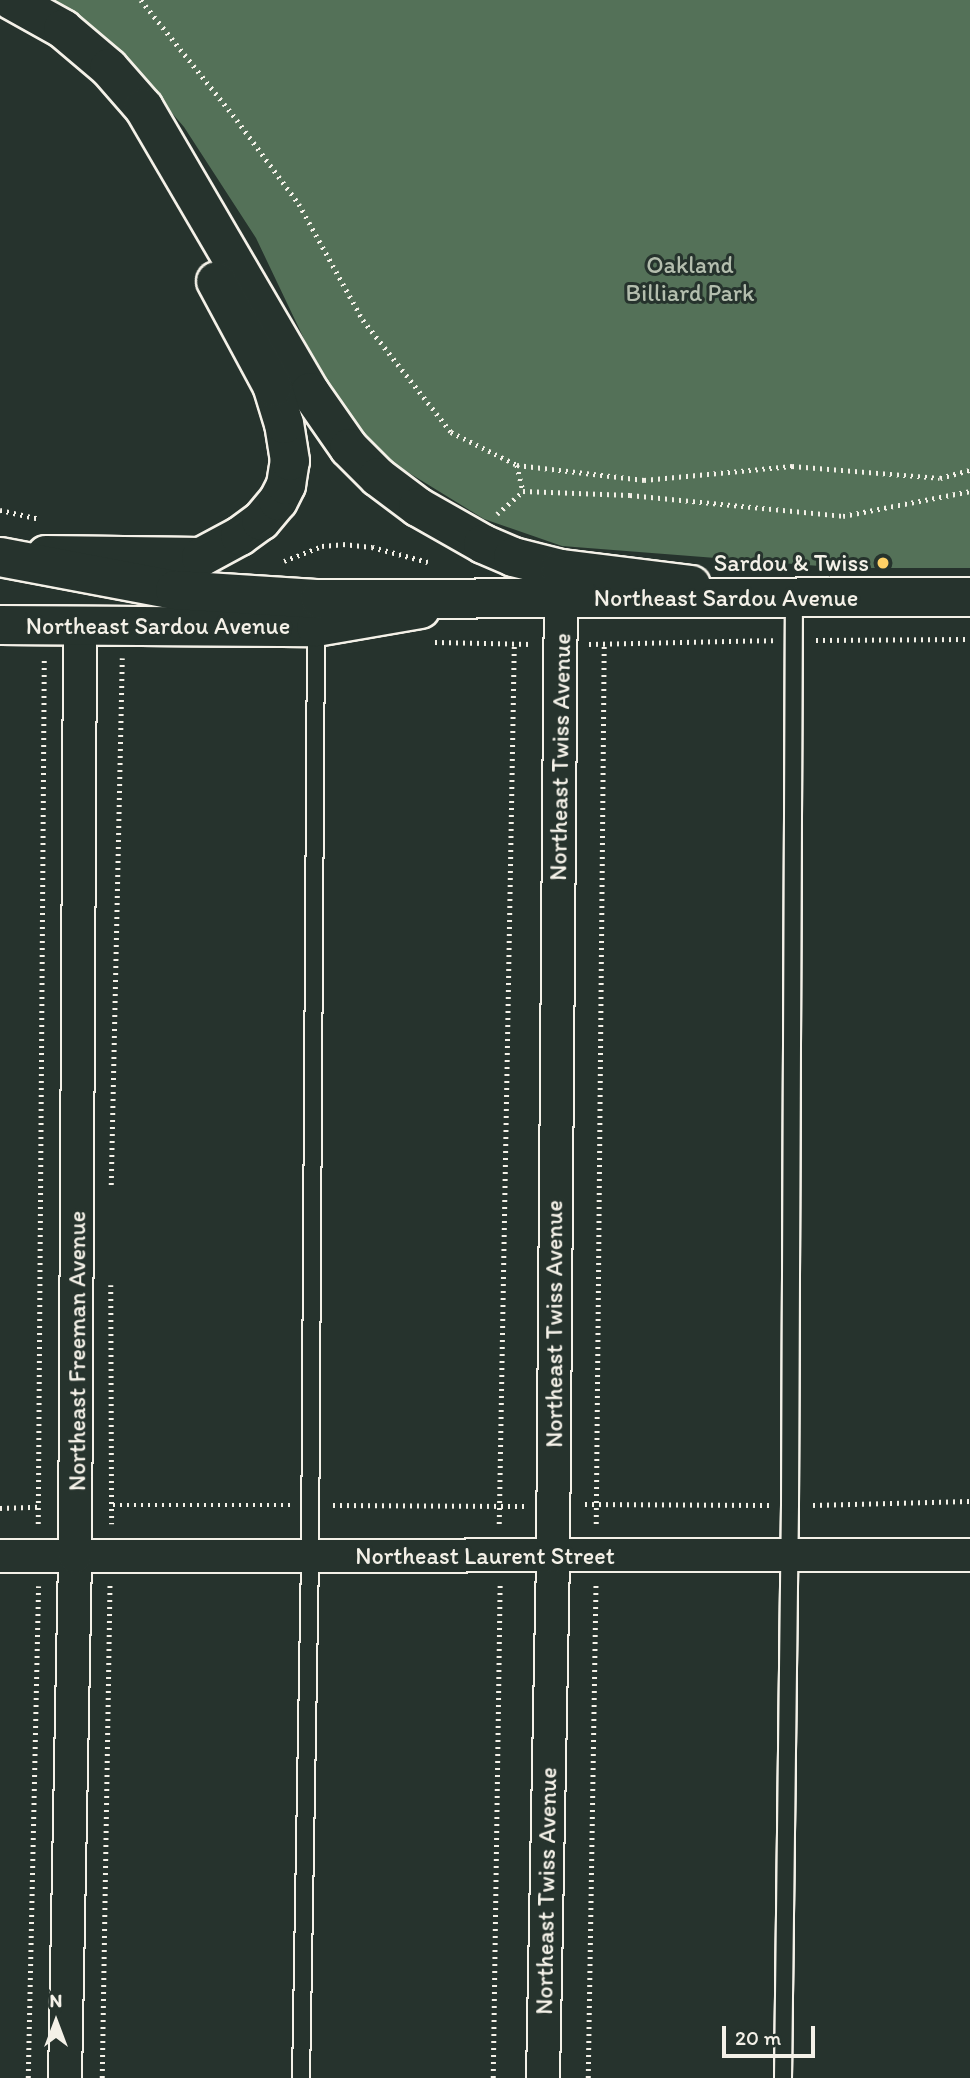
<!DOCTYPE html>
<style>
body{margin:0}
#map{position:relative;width:970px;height:2078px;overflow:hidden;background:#26332d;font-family:Itim,sans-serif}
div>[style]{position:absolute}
.green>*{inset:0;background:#547158}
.path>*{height:4.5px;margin-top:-2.25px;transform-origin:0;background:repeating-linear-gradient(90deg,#f4f1e8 0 2px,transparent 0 7px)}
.roads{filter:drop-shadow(2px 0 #f4f1e8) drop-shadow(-2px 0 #f4f1e8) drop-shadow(0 2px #f4f1e8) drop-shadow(0 -2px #f4f1e8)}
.service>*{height:16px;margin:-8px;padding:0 8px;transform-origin:8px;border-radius:8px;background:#26332d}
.minor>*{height:32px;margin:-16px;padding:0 16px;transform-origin:16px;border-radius:16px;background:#26332d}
.tertiary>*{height:38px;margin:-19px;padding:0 19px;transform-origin:19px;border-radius:19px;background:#26332d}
.secondary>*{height:38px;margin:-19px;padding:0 19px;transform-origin:19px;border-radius:19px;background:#26332d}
.dots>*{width:19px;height:19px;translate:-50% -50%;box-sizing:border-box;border:4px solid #26332d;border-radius:50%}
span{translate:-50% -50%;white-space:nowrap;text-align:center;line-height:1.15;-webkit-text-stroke:6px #26332d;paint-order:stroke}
.park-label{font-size:24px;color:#b4beae}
.poi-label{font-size:24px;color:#f4f1e8}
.right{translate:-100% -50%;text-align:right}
.street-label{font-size:24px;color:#f4f1e8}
.north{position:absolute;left:21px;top:1987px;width:70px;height:70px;-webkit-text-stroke:5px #26332d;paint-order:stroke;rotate:0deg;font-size:19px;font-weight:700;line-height:28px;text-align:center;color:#f4f1e8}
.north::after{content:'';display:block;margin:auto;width:24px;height:32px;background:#f4f1e8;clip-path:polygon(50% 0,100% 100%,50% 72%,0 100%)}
.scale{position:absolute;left:722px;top:2026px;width:93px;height:32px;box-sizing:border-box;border:4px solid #f4f1e8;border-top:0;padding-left:9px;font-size:21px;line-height:24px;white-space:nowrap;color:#f4f1e8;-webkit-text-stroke:5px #26332d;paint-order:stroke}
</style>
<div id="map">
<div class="green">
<div style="clip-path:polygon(47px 0,970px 0,970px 568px,845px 568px,562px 546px,484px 519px,388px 460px,367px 440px,316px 364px,256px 238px,184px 127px,115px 47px)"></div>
</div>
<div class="path">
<div style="left:141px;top:0;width:154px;rotate:51.3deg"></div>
<div style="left:237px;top:120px;width:104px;rotate:53.6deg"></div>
<div style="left:299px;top:204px;width:132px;rotate:61.1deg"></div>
<div style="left:363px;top:320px;width:142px;rotate:51.8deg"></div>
<div style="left:451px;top:432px;width:74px;rotate:26.6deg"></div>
<div style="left:517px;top:465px;width:128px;rotate:6.7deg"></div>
<div style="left:644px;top:480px;width:149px;rotate:-5.4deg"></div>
<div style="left:792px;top:466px;width:148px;rotate:4.6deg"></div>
<div style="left:940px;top:478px;width:31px;rotate:-15deg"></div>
<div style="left:517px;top:465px;width:27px;rotate:77deg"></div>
<div style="left:523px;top:491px;width:107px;rotate:2.1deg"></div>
<div style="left:630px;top:495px;width:214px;rotate:5.6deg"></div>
<div style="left:843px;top:516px;width:129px;rotate:-11.1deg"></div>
<div style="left:0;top:510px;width:41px;rotate:12.7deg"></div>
<div style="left:497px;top:514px;width:35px;rotate:-41deg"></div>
<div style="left:284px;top:561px;width:41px;rotate:-21.5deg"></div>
<div style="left:322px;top:546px;width:21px;rotate:-5deg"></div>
<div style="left:343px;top:544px;width:29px;rotate:6deg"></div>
<div style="left:372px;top:547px;width:58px;rotate:15deg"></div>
<div style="left:816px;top:640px;width:154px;rotate:-0.4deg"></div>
<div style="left:435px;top:642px;width:96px;rotate:1.2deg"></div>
<div style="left:589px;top:644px;width:184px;rotate:-1.2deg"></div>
<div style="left:111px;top:1185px;width:527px;rotate:-88.8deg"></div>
<div style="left:111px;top:1285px;width:239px;rotate:89.8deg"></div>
<div style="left:585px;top:1504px;width:184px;rotate:0.3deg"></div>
<div style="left:113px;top:1505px;width:177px"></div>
<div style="left:333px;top:1505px;width:191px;rotate:0.3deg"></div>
<div style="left:813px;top:1505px;width:157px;rotate:-1.5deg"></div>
<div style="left:0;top:1508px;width:38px;rotate:-2deg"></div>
<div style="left:38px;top:1524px;width:866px;rotate:-89.6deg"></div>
<div style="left:499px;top:1524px;width:881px;rotate:-89.02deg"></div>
<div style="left:596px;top:1524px;width:880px;rotate:-89.48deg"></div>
<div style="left:28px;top:2078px;width:492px;rotate:-88.8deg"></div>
<div style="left:102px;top:2078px;width:493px;rotate:-89.1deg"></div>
<div style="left:493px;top:2078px;width:493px;rotate:-89.2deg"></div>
<div style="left:588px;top:2078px;width:493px;rotate:-89.1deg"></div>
</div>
<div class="roads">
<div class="service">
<div style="left:301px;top:2078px;width:521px;rotate:-89.01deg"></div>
<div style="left:310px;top:1557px;width:930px;rotate:-89.63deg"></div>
<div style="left:783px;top:2078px;width:573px;rotate:-89.3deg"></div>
<div style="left:790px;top:1505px;width:908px;rotate:-89.75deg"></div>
</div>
<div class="minor">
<div style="left:0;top:1556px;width:970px;rotate:-0.06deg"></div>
<div style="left:65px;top:2078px;width:521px;rotate:-88.9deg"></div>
<div style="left:75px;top:1557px;width:933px;rotate:-89.69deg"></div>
<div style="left:543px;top:2078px;width:522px;rotate:-88.9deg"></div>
<div style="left:553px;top:1556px;width:981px;rotate:-89.53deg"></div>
</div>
<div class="tertiary">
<div style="left:11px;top:0;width:60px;rotate:29.1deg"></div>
<div style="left:63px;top:29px;width:60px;rotate:40.3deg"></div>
<div style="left:109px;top:68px;width:53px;rotate:48.8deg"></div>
<div style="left:144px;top:108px;width:329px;rotate:59.7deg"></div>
<div style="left:310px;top:392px;width:68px;rotate:55.1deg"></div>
<div style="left:349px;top:448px;width:41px;rotate:45deg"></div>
<div style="left:378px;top:477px;width:50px;rotate:36.9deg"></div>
<div style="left:418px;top:507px;width:75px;rotate:29.6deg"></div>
<div style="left:483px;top:544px;width:33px;rotate:23deg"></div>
<div style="left:513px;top:557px;width:49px;rotate:14deg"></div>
<div style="left:561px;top:569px;width:131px;rotate:7deg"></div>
<div style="left:46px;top:555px;width:155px;rotate:0.7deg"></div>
<div style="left:201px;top:557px;width:44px;rotate:-28.3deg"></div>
<div style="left:240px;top:536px;width:26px;rotate:-36deg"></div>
<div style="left:261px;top:521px;width:26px;rotate:-50deg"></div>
<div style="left:278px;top:501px;width:18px;rotate:-63deg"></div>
<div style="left:286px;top:485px;width:24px;rotate:-81deg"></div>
<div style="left:290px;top:461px;width:37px;rotate:-99deg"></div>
<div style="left:284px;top:424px;width:39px;rotate:-107deg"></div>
<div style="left:273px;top:387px;width:120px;rotate:-118.3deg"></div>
<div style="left:0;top:625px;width:316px;rotate:0.4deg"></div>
<div style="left:316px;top:627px;width:106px;rotate:-9.8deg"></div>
</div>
<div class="secondary">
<div style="left:0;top:557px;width:178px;rotate:10.7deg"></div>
<div style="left:175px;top:590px;width:145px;rotate:3.6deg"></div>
<div style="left:320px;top:599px;width:650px;rotate:-0.18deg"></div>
</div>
</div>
<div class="dots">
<div style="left:883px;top:563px;background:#ffd166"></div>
</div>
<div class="park-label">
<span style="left:690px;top:279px">Oakland<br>Billiard Park</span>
</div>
<div class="poi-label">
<span class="right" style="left:869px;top:563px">Sardou &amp; Twiss</span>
</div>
<div class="street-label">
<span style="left:726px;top:598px">Northeast Sardou Avenue</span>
<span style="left:158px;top:626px">Northeast Sardou Avenue</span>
<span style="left:560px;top:757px;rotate:-89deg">Northeast Twiss Avenue</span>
<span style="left:554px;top:1324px;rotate:-90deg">Northeast Twiss Avenue</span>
<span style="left:77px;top:1351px;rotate:-90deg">Northeast Freeman Avenue</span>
<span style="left:485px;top:1556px">Northeast Laurent Street</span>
<span style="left:546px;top:1891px;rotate:-89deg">Northeast Twiss Avenue</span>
</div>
<div class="north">N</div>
<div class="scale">20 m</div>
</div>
